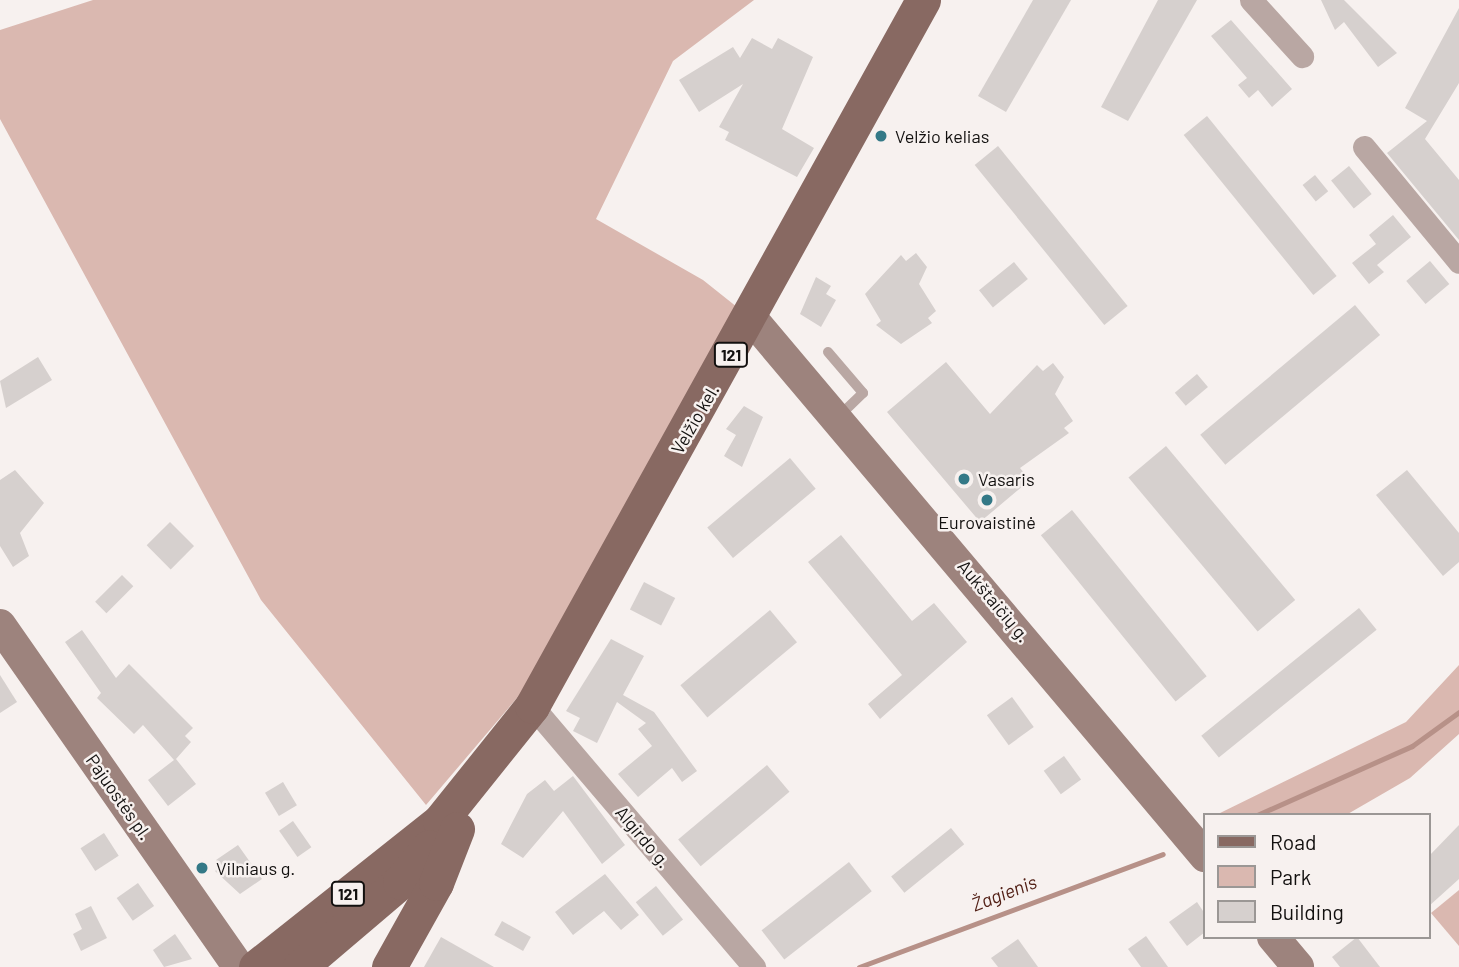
<!DOCTYPE html>
<meta charset="utf-8">
<style>
body{margin:0}
#map{position:relative;width:1459px;height:967px;overflow:hidden;background:#f7f1ef;font-family:Barlow,sans-serif}
div>[style]{position:absolute}
.green>*{inset:0;background:#dab8b0}
.stream>*{height:5px;margin:-2.5px;padding:0 2.5px;transform-origin:2.5px;border-radius:2.5px;background:#b79188}
.building>*{inset:0;background:#d6d0ce;transform-origin:0 0}
.service>*{height:10px;margin:-5px;padding:0 5px;transform-origin:5px;border-radius:5px;background:#b9a7a3}
.minor>*{height:23px;margin:-11.5px;padding:0 11.5px;transform-origin:11.5px;border-radius:11.5px;background:#b9a7a3}
.secondary>*{height:32px;margin:-16px;padding:0 16px;transform-origin:16px;border-radius:16px;background:#9d837d}
.primary>*{height:35px;margin:-17.5px;padding:0 17.5px;transform-origin:17.5px;border-radius:17.5px;background:#886962}
.dots>*{width:19px;height:19px;translate:-50% -50%;box-sizing:border-box;border:4px solid #f7f1ef;border-radius:50%}
span{translate:-50% -50%;white-space:nowrap;text-align:center;line-height:1.15;-webkit-text-stroke:5px #f7f1ef;paint-order:stroke}
.shield-label span{padding:2px 5px;background:#f7f1ef;border:2px solid;border-radius:5px;-webkit-text-stroke-width:0}
.shield-label{font-size:16px;color:#12100f;font-weight:700}
.poi-label{font-size:18px;color:#12100f}
.left{translate:0 -50%;text-align:left}
.street-label{font-size:18px;color:#12100f}
.water-label{font-size:19px;color:#532117;font-style:italic}
.legend{position:absolute;left:1203px;top:813px;width:228px;height:126px;box-sizing:border-box;background:#f7f1ef;border:2px solid #9b9795;margin:0;padding:9px 12px;list-style:none;font-size:21px;color:#12100f}
.legend li{display:flex;align-items:center;gap:14px;height:35px}
.legend b{width:35px;border:2px solid #9b9795}
</style>
<div id="map">
<div class="green">
<div style="clip-path:polygon(93px 0,754px 0,673px 61px,596px 219px,703px 280px,752px 319px,539px 672px,426px 805px,261px 600px,0 119px,0 30px)"></div>
<div style="clip-path:polygon(1459px 665px,1459px 734px,1410px 778px,1346px 815px,1216px 815px,1406px 722px)"></div>
<div style="clip-path:polygon(1459px 890px,1459px 946px,1431px 913px)"></div>
</div>
<div class="stream">
<div style="left:1257px;top:815px;width:170px;rotate:-24deg"></div>
<div style="left:1412px;top:746px;width:58px;rotate:-35.9deg"></div>
<div style="left:859px;top:967px;width:324px;rotate:-20.4deg"></div>
</div>
<div class="building">
<div style="clip-path:polygon(1033px 0,1071px 0,1006px 112px,978px 96px)"></div>
<div style="clip-path:polygon(1158px 0,1197px 0,1128px 121px,1101px 107px)"></div>
<div style="clip-path:polygon(1321px 0,1344px 0,1397px 53px,1378px 67px,1344px 22px,1335px 30px)"></div>
<div style="clip-path:polygon(1459px 8px,1459px 83px,1425px 139px,1459px 180px,1459px 240px,1387px 153px,1427px 121px,1405px 108px)"></div>
<div style="clip-path:polygon(1231px 20px,1292px 89px,1272px 107px,1258px 90px,1249px 98px,1238px 85px,1247px 78px,1211px 36px)"></div>
<div style="clip-path:polygon(752px 38px,772px 49px,778px 38px,813px 57px,782px 129px,814px 148px,797px 177px,725px 140px,729px 132px,719px 127px,743px 84px,699px 112px,679px 80px,733px 47px,740px 58px)"></div>
<div style="left:1207px;top:116px;width:206px;height:30px;rotate:51deg"></div>
<div style="left:998px;top:146px;width:206px;height:30px;rotate:51deg"></div>
<div style="left:1349px;top:166px;width:36px;height:23px;rotate:51deg"></div>
<div style="left:1315px;top:175px;width:21px;height:16px;rotate:51deg"></div>
<div style="clip-path:polygon(1393px 215px,1411px 237px,1377px 265px,1384px 272px,1369px 284px,1352px 263px,1376px 244px,1369px 235px)"></div>
<div style="clip-path:polygon(916px 253px,927px 267px,919px 284px,936px 311px,928px 318px,932px 323px,901px 344px,876px 325px,881px 321px,865px 294px,901px 255px,906px 261px)"></div>
<div style="left:1430px;top:261px;width:30px;height:31px;rotate:50deg"></div>
<div style="left:1014px;top:262px;width:22px;height:45px;rotate:51deg"></div>
<div style="clip-path:polygon(816px 277px,831px 286px,826px 294px,836px 300px,821px 327px,800px 314px)"></div>
<div style="left:1355px;top:305px;width:39px;height:202px;rotate:50deg"></div>
<div style="clip-path:polygon(38px 357px,52px 380px,6px 408px,0 381px)"></div>
<div style="clip-path:polygon(946px 362px,990px 414px,1037px 365px,1043px 371px,1053px 363px,1064px 377px,1055px 394px,1073px 421px,1064px 428px,1069px 433px,1020px 468px,1030px 480px,980px 522px,887px 412px)"></div>
<div style="left:1197px;top:374px;width:17px;height:29px;rotate:50deg"></div>
<div style="clip-path:polygon(744px 406px,763px 417px,742px 467px,724px 456px,736px 435px,726px 429px)"></div>
<div style="left:1166px;top:446px;width:201px;height:49px;rotate:50deg"></div>
<div style="left:790px;top:458px;width:40px;height:108px;rotate:50deg"></div>
<div style="clip-path:polygon(15px 470px,44px 503px,20px 533px,29px 556px,13px 567px,0 546px,0 480px)"></div>
<div style="clip-path:polygon(1407px 470px,1459px 533px,1459px 562px,1443px 576px,1376px 495px)"></div>
<div style="left:1072px;top:510px;width:214px;height:40px;rotate:51deg"></div>
<div style="left:170px;top:522px;width:34px;height:33px;rotate:45deg"></div>
<div style="clip-path:polygon(841px 535px,912px 621px,934px 603px,967px 642px,880px 719px,868px 704px,902px 675px,808px 562px)"></div>
<div style="left:122px;top:575px;width:16px;height:38px;rotate:45deg"></div>
<div style="left:644px;top:582px;width:35px;height:31px;rotate:27deg"></div>
<div style="left:1359px;top:608px;width:28px;height:203px;rotate:51deg"></div>
<div style="left:770px;top:610px;width:42px;height:117px;rotate:50deg"></div>
<div style="clip-path:polygon(82px 630px,116px 678px,129px 664px,193px 728px,185px 736px,191px 742px,176px 759px,196px 784px,168px 806px,148px 780px,174px 760px,143px 725px,134px 734px,97px 698px,101px 693px,65px 642px)"></div>
<div style="clip-path:polygon(611px 639px,644px 656px,623px 695px,654px 712px,697px 771px,682px 782px,672px 768px,638px 797px,618px 774px,652px 746px,638px 729px,646px 723px,617px 702px,597px 743px,573px 731px,580px 718px,566px 711px)"></div>
<div style="clip-path:polygon(0 675px,17px 702px,0 713px)"></div>
<div style="left:1012px;top:697px;width:37px;height:31px;rotate:54deg"></div>
<div style="left:1064px;top:756px;width:29px;height:25px;rotate:54deg"></div>
<div style="left:767px;top:765px;width:35px;height:116px;rotate:50deg"></div>
<div style="clip-path:polygon(573px 776px,625px 845px,602px 864px,563px 811px,523px 858px,501px 844px,527px 794px,545px 780px,554px 791px)"></div>
<div style="left:283px;top:782px;width:27px;height:21px;rotate:59deg"></div>
<div style="left:293px;top:821px;width:32px;height:17px;rotate:55deg"></div>
<div style="clip-path:polygon(1459px 825px,1459px 879px,1429px 906px,1429px 856px)"></div>
<div style="left:951px;top:828px;width:21px;height:77px;rotate:51deg"></div>
<div style="left:104px;top:833px;width:27px;height:28px;rotate:57deg"></div>
<div style="clip-path:polygon(238px 845px,262px 879px,240px 894px,215px 871px,221px 867px,216px 860px)"></div>
<div style="left:849px;top:862px;width:37px;height:111px;rotate:52deg"></div>
<div style="clip-path:polygon(605px 874px,639px 915px,621px 930px,604px 911px,573px 935px,555px 912px)"></div>
<div style="left:138px;top:883px;width:28px;height:26px;rotate:55deg"></div>
<div style="left:656px;top:886px;width:43px;height:26px;rotate:51deg"></div>
<div style="clip-path:polygon(1197px 902px,1205px 914px,1205px 932px,1187px 946px,1169px 922px)"></div>
<div style="clip-path:polygon(91px 906px,107px 938px,81px 951px,73px 934px,82px 929px,75px 914px)"></div>
<div style="left:502px;top:921px;width:33px;height:16px;rotate:29deg"></div>
<div style="clip-path:polygon(175px 934px,192px 959px,164px 967px,153px 950px)"></div>
<div style="clip-path:polygon(1146px 936px,1168px 967px,1141px 967px,1128px 949px)"></div>
<div style="clip-path:polygon(441px 937px,494px 967px,424px 967px)"></div>
<div style="clip-path:polygon(1357px 937px,1380px 967px,1340px 967px,1332px 957px)"></div>
<div style="clip-path:polygon(1018px 939px,1038px 967px,998px 967px,991px 958px)"></div>
</div>
<div class="service">
<div style="left:828px;top:352px;width:54px;rotate:49.5deg"></div>
<div style="left:863px;top:393px;width:33px;rotate:136deg"></div>
</div>
<div class="minor">
<div style="left:1251px;top:0;width:76px;rotate:47.7deg"></div>
<div style="left:1364px;top:147px;width:149px;rotate:50.4deg"></div>
<div style="left:532px;top:706px;width:343px;rotate:49.6deg"></div>
</div>
<div class="secondary">
<div style="left:752px;top:319px;width:703px;rotate:49.85deg"></div>
<div style="left:0;top:625px;width:417px;rotate:55.1deg"></div>
<div style="left:1273px;top:937px;width:39px;rotate:50deg"></div>
</div>
<div class="primary">
<div style="left:256px;top:967px;width:235px;rotate:-38.4deg"></div>
<div style="left:440px;top:821px;width:147px;rotate:-51.3deg"></div>
<div style="left:532px;top:706px;width:807px;rotate:-61.02deg"></div>
<div style="left:300px;top:967px;width:131px;rotate:-40.4deg"></div>
<div style="left:400px;top:882px;width:45px;rotate:-50.4deg"></div>
<div style="left:389px;top:967px;width:96px;rotate:-60.8deg"></div>
<div style="left:436px;top:883px;width:58px;rotate:-68.7deg"></div>
</div>
<div class="dots">
<div style="left:881px;top:136px;background:#347987"></div>
<div style="left:964px;top:479px;background:#347987"></div>
<div style="left:987px;top:500px;background:#347987"></div>
<div style="left:202px;top:868px;background:#347987"></div>
</div>
<div class="shield-label">
<span style="left:731px;top:355px">121</span>
<span style="left:348px;top:894px">121</span>
</div>
<div class="poi-label">
<span class="left" style="left:895px;top:136px">Velžio kelias</span>
<span class="left" style="left:978px;top:479px">Vasaris</span>
<span style="left:987px;top:522px">Eurovaistinė</span>
<span class="left" style="left:216px;top:868px">Vilniaus g.</span>
</div>
<div class="street-label">
<span style="left:695px;top:419px;rotate:-60deg">Velžio kel.</span>
<span style="left:994px;top:601px;rotate:50deg">Aukštaičių g.</span>
<span style="left:119px;top:797px;rotate:55deg">Pajuostės pl.</span>
<span style="left:643px;top:837px;rotate:50deg">Algirdo g.</span>
</div>
<div class="water-label">
<span style="left:1004px;top:893px;rotate:-21deg">Žagienis</span>
</div>
<ul class="legend">
<li><b style="height:9px;background:#886962"></b>Road</li>
<li><b style="height:19px;background:#dab8b0"></b>Park</li>
<li><b style="height:19px;background:#d6d0ce"></b>Building</li>
</ul>
</div>
